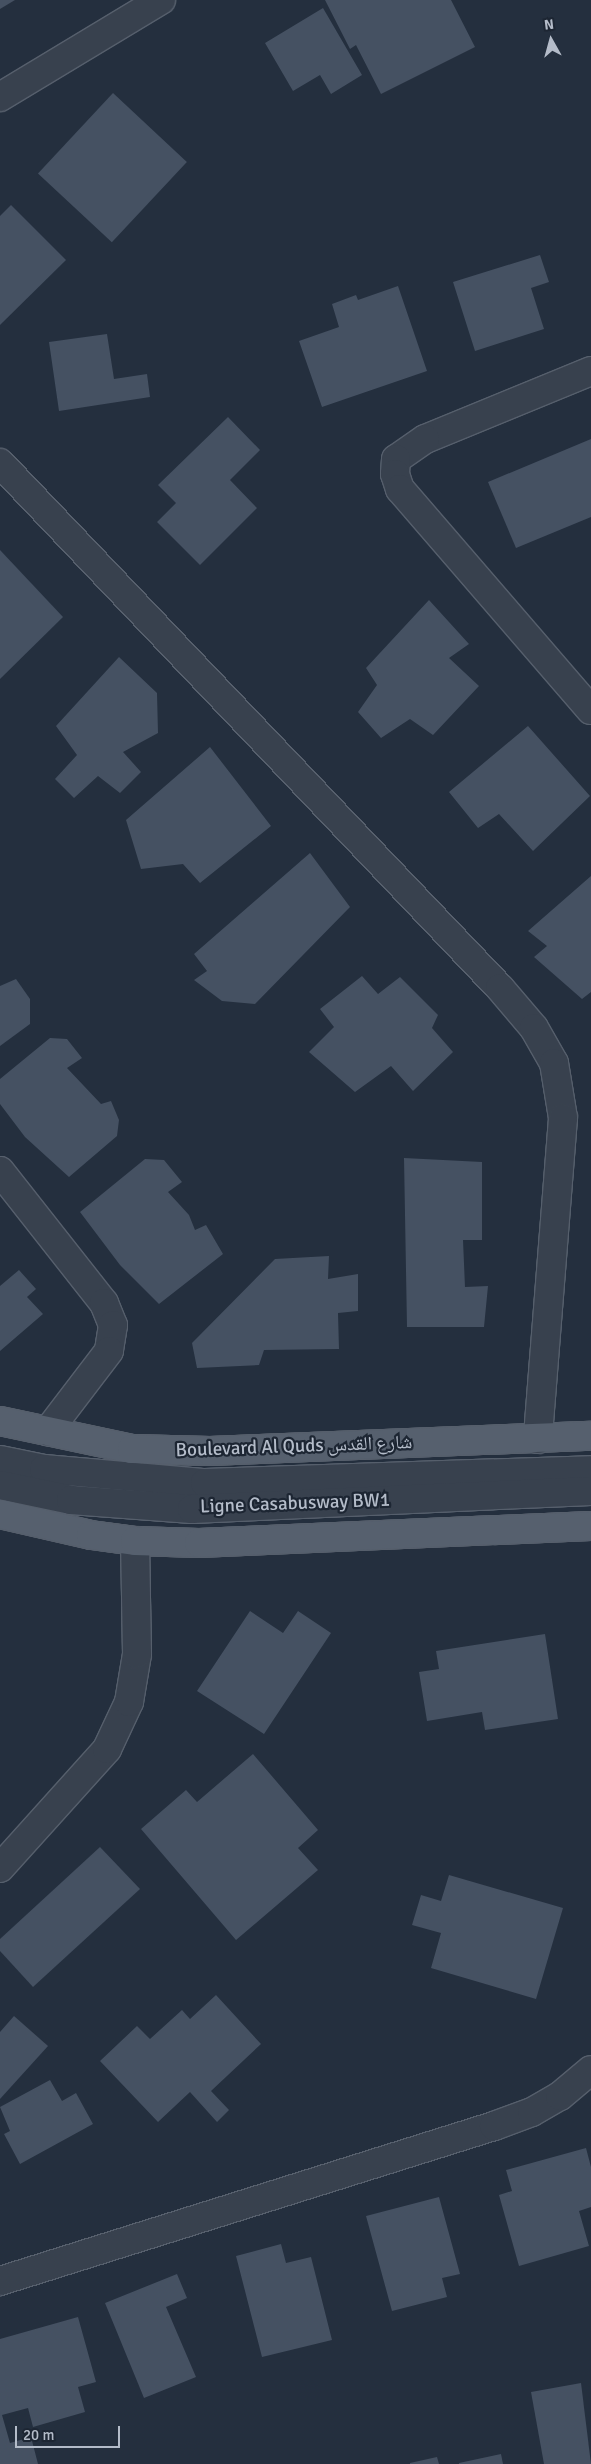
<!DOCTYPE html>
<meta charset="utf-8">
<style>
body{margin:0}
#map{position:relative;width:591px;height:2464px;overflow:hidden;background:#242f3e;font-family:Signika,"Noto Naskh Arabic",sans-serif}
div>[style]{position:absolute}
.building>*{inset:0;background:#455162;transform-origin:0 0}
.roads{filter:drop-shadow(1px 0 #565f6c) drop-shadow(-1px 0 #565f6c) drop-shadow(0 1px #565f6c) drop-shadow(0 -1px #565f6c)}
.minor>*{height:28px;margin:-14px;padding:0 14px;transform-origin:14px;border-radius:14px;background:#38414e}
.major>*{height:28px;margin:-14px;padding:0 14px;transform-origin:14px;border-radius:14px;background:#56606e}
span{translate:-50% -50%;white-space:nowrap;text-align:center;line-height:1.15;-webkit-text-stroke:4.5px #1d2633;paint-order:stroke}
.street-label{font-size:19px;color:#b4bcc9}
.north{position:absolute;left:526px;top:15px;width:50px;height:50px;-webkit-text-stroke:4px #1d2633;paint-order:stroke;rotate:353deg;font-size:14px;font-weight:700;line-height:20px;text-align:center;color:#b4bcc9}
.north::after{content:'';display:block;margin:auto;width:18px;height:22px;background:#b4bcc9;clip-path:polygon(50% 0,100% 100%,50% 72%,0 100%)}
.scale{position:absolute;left:15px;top:2426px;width:105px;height:22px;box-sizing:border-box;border:2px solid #b4bcc9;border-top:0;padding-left:6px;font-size:15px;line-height:18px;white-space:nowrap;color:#b4bcc9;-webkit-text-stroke:4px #1d2633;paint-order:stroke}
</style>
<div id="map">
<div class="building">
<div style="clip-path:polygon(0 0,15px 0,0 9px)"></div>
<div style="clip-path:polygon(325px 0,451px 0,475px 47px,381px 94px,356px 45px,350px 49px)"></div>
<div style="clip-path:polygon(323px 8px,362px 75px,331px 94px,320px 75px,293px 91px,265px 43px)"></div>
<div style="left:113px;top:93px;width:101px;height:110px;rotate:43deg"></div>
<div style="clip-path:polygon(11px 205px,66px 260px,0 325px,0 216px)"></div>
<div style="clip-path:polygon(540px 255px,549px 282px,531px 288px,544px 329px,475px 351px,453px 282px)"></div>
<div style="clip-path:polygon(398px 286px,427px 371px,322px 407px,299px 341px,339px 327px,332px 304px,356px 295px,358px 300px)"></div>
<div style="clip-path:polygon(107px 334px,114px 379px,147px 374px,150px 397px,59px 411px,49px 342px)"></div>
<div style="clip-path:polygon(228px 417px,260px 450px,230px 480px,257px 508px,200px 565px,157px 522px,176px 503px,158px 485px)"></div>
<div style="clip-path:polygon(591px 439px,591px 517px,516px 548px,488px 482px)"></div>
<div style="clip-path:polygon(0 550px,63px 617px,0 679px)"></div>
<div style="clip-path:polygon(429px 600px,469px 644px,449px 658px,479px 686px,433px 735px,410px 719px,381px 738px,358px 712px,377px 685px,366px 668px)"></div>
<div style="clip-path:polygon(119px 657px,157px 693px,158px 733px,123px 752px,141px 772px,120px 793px,98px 776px,74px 798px,55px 779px,77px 755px,56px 726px)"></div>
<div style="clip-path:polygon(528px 726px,590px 796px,533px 851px,499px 814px,478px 828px,449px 792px)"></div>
<div style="clip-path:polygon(210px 747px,271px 826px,200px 883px,183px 864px,141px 869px,126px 820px)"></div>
<div style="clip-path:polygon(310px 853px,350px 907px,255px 1004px,222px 1001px,194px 980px,207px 971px,194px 954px)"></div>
<div style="clip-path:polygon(591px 876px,591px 992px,582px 999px,534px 957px,547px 946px,528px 931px)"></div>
<div style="clip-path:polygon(362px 976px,378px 994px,400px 977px,438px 1015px,432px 1028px,453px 1052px,413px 1091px,391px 1066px,355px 1092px,309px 1052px,334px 1027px,320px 1009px)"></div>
<div style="clip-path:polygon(16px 979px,30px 999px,30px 1024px,0 1046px,0 986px)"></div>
<div style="clip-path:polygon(50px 1038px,67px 1039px,82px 1058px,67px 1068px,101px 1104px,111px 1101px,119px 1120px,117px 1136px,69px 1177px,25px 1137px,0 1104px,0 1079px)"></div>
<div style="clip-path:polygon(404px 1158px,482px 1162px,482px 1240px,463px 1240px,465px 1287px,488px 1286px,484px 1327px,407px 1327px)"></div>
<div style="clip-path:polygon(145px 1159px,164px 1160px,182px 1182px,168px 1192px,189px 1215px,195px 1230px,206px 1225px,223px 1254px,159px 1304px,120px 1265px,80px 1212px)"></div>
<div style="clip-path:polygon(329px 1256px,328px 1279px,358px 1274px,358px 1311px,338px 1313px,339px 1349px,264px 1350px,259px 1365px,197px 1368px,192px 1343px,275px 1259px)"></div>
<div style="clip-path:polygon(19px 1270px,36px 1289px,27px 1297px,43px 1314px,0 1351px,0 1286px)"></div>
<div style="clip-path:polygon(250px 1611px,283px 1633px,298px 1611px,331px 1633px,264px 1734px,197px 1691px)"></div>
<div style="clip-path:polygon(545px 1634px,558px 1719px,485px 1730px,482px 1712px,427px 1721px,419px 1672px,439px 1669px,436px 1651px)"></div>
<div style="clip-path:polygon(253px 1754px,318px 1830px,298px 1848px,318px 1870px,236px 1940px,141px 1829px,186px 1790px,197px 1802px)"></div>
<div style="clip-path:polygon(100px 1847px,140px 1889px,33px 1987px,0 1951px,0 1939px)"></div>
<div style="clip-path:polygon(449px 1875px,563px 1908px,536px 1999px,431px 1968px,441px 1933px,412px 1925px,421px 1895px,441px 1901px)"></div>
<div style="clip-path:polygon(216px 1995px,261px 2044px,211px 2091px,229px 2110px,217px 2122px,190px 2092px,158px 2122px,100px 2061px,137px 2026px,150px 2039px,182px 2010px,190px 2019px)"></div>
<div style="clip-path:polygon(14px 2016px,48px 2046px,0 2099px,0 2032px)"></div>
<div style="clip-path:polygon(50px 2080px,62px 2101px,76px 2093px,93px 2124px,20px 2164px,4px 2134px,10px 2131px,0 2107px)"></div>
<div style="clip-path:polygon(586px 2148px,591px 2167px,591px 2207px,579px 2211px,589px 2246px,519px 2266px,499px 2195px,512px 2191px,506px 2170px)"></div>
<div style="clip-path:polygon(439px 2197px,460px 2274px,442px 2278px,447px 2297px,392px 2311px,366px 2216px)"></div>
<div style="clip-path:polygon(281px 2244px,286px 2263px,311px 2257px,332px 2340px,262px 2357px,236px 2256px)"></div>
<div style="clip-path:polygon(177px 2274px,187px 2298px,166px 2307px,196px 2377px,144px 2398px,105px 2303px)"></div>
<div style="clip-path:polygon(78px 2317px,96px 2382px,78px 2387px,85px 2412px,33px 2427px,28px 2408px,2px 2415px,10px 2443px,31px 2437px,38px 2464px,0 2464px,0 2339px)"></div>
<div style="clip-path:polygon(581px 2383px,591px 2464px,544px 2464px,531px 2392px)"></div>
<div style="clip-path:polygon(501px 2454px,503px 2464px,459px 2464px,459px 2463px)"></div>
<div style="clip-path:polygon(437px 2457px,439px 2464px,410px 2464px,410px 2463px)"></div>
</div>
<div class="roads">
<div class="minor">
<div style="left:0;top:97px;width:188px;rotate:-31.1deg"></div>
<div style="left:591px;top:371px;width:179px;rotate:157.7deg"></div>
<div style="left:425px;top:439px;width:35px;rotate:145deg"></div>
<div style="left:396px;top:459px;width:15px;rotate:94deg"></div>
<div style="left:395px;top:474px;width:16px;rotate:72deg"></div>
<div style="left:400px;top:489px;width:292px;rotate:49.2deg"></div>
<div style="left:0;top:463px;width:725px;rotate:46.4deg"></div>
<div style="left:500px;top:988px;width:52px;rotate:49.6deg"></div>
<div style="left:534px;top:1028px;width:40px;rotate:60.3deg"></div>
<div style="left:554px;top:1063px;width:56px;rotate:80.7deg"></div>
<div style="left:563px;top:1118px;width:322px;rotate:94.5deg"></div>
<div style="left:0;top:1171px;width:168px;rotate:51.8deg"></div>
<div style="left:104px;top:1303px;width:24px;rotate:68deg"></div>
<div style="left:113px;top:1325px;width:26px;rotate:99deg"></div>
<div style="left:109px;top:1351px;width:101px;rotate:127.3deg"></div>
<div style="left:0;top:1460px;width:45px;rotate:11.6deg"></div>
<div style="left:44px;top:1469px;width:162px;rotate:5deg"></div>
<div style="left:205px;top:1483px;width:386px;rotate:-1.9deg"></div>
<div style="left:0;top:1485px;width:73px;rotate:11.9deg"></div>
<div style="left:71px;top:1500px;width:121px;rotate:4.3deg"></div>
<div style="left:192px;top:1509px;width:399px;rotate:-2.6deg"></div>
<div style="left:0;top:1868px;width:160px;rotate:-48deg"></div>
<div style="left:107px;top:1749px;width:52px;rotate:-64.9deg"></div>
<div style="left:129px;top:1702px;width:49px;rotate:-80.5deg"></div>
<div style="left:137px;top:1654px;width:113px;rotate:-91deg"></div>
<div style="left:0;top:2281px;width:518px;rotate:-17.42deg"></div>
<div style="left:494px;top:2126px;width:40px;rotate:-20.2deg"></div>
<div style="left:532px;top:2112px;width:32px;rotate:-30deg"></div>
<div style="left:560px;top:2096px;width:40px;rotate:-40deg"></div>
</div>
<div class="major">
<div style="left:0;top:1421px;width:135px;rotate:12deg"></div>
<div style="left:132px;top:1449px;width:78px;rotate:1.5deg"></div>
<div style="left:210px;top:1451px;width:381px;rotate:-2.3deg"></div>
<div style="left:0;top:1514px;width:93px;rotate:13deg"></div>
<div style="left:91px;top:1535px;width:44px;rotate:7.8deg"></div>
<div style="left:135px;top:1541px;width:64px;rotate:1.8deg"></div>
<div style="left:199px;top:1543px;width:392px;rotate:-2.5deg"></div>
</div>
</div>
<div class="street-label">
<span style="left:294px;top:1447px;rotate:-2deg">Boulevard Al Quds شارع القدس</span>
<span style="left:295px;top:1504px;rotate:-2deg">Ligne Casabusway BW1</span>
</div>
<div class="north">N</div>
<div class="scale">20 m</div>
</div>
